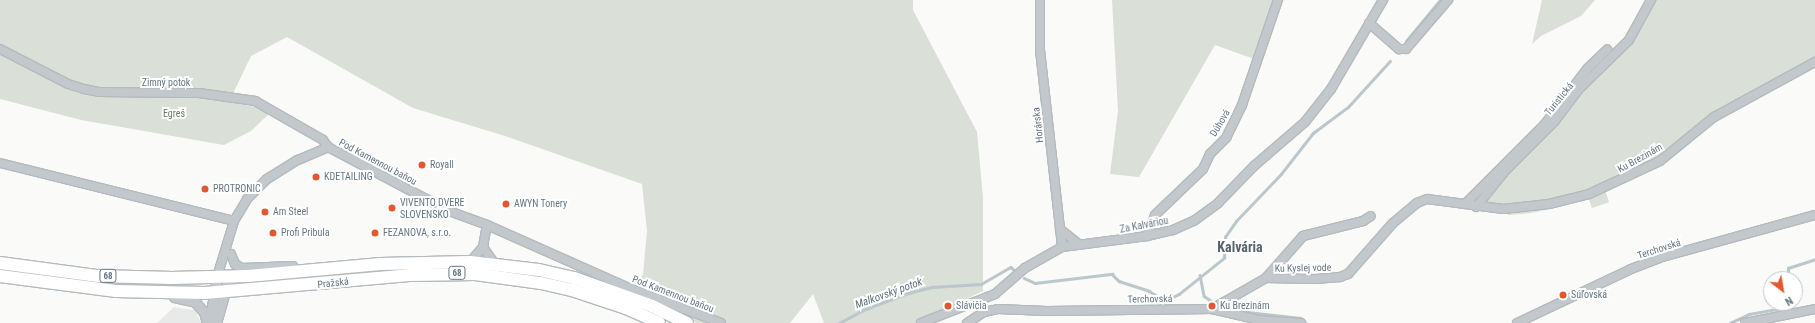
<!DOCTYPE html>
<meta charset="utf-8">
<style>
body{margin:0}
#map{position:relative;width:1815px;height:323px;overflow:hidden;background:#fafaf8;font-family:"Roboto Condensed",sans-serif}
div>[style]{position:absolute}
.built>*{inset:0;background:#e8e9e9}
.green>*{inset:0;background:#dadfd7;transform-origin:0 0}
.stream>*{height:2.5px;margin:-1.25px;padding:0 1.25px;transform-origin:1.25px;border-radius:1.25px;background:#bbc7cb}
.roads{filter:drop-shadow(1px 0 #b5babe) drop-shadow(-1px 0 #b5babe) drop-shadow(0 1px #b5babe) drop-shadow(0 -1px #b5babe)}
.minor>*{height:8px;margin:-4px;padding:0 4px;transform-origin:4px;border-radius:4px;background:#c3c8cc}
.tertiary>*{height:9px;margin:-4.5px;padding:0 4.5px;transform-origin:4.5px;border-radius:4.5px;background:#c3c8cc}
.primary>*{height:12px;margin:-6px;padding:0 6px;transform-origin:6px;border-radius:6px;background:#fff}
.dots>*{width:11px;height:11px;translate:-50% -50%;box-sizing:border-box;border:2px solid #fff;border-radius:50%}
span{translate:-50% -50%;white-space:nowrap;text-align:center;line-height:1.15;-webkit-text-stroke:4px #fff;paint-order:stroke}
.shield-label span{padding:1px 3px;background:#fff;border:1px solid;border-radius:3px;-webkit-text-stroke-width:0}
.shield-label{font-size:9px;color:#657683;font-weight:700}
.street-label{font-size:10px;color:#657683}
.park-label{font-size:10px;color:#687a64}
.poi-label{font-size:10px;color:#657683}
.left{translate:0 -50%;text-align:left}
.water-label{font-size:11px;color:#60757c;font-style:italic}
.district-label{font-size:14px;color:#57646e;font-weight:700}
.north{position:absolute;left:1763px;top:271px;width:40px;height:40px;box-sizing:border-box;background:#fff;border:1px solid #c1c8cd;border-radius:50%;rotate:149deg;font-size:11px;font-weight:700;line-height:16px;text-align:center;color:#657683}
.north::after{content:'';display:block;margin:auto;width:14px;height:18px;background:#e4572e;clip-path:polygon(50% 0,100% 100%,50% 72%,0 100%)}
</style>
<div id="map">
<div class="built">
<div style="clip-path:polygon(174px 307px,195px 310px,201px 323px,157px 323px)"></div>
</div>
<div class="green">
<div style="clip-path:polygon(0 0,913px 0,913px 10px,977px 132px,983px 198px,983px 291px,916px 323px,824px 323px,813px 294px,790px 323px,697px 323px,633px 296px,643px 274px,647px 231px,642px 184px,505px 136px,413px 108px,287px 37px,251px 56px,229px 102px,273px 110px,251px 131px,224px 145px,81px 120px,0 99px)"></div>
<div style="clip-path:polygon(1112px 0,1277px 0,1265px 22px,1257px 60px,1215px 45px,1139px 177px,1110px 174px,1118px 111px)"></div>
<div style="clip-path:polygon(1542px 0,1595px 0,1581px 16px,1541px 36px,1532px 44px)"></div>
<div style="clip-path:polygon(1649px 0,1815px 0,1815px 63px,1803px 71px,1744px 96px,1680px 149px,1591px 194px,1560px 207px,1531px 213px,1509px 215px,1481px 204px,1492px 185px,1627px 38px)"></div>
<div style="left:1605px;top:190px;width:13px;height:18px;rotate:72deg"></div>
</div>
<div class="stream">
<div style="left:1406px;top:41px;width:53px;rotate:-50.3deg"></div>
<div style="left:1200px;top:275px;width:21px;rotate:79deg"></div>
<div style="left:1204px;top:296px;width:14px;rotate:34deg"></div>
<div style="left:1024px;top:278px;width:12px;rotate:24deg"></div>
<div style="left:1035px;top:283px;width:78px;rotate:-6.7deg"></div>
<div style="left:1112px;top:274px;width:10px;rotate:45deg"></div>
<div style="left:1119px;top:281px;width:32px;rotate:18deg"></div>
<div style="left:1149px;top:291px;width:14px;rotate:30deg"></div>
<div style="left:1161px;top:298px;width:10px"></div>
<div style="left:1171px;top:298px;width:9px;rotate:-27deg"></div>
<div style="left:1179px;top:294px;width:58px;rotate:-38.7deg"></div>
<div style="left:1224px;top:258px;width:21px;rotate:-87deg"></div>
<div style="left:1225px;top:237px;width:19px;rotate:-55deg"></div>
<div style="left:1236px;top:221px;width:65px;rotate:-46.2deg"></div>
<div style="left:1281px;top:174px;width:52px;rotate:-52deg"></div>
<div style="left:1313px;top:133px;width:44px;rotate:-36.6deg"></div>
<div style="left:1348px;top:107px;width:62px;rotate:-47.6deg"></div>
<div style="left:1788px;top:279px;width:11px;rotate:-90deg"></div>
<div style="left:1788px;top:268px;width:28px;rotate:-18deg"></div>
<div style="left:1222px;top:306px;width:18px;rotate:16deg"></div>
<div style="left:1239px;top:311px;width:62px;rotate:6.4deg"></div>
<div style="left:1301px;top:318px;width:7px;rotate:45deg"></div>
<div style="left:839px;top:323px;width:27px;rotate:-28deg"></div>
<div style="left:863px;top:310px;width:48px;rotate:-20.7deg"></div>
<div style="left:908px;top:293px;width:25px;rotate:-14deg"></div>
<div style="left:932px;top:287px;width:49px;rotate:-3.5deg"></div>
<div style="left:981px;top:284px;width:34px;rotate:-30deg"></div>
<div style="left:1011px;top:267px;width:4px;rotate:45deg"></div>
<div style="left:1730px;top:323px;width:21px;rotate:-25deg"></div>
<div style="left:1749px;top:314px;width:40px;rotate:-10deg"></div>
<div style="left:1788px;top:307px;width:6px;rotate:-39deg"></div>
</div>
<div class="roads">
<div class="minor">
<div style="left:1040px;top:0;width:50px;rotate:90deg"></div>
<div style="left:1040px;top:50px;width:198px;rotate:83.6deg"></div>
<div style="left:1369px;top:23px;width:40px;rotate:41deg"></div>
<div style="left:1399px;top:49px;width:7px"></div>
<div style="left:1406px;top:49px;width:65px;rotate:-49.4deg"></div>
<div style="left:0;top:49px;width:76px;rotate:27.2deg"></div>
<div style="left:68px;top:84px;width:17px;rotate:17deg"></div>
<div style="left:84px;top:89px;width:15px;rotate:11deg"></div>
<div style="left:99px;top:92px;width:100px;rotate:0.6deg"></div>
<div style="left:199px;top:93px;width:57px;rotate:8.1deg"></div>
<div style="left:255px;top:101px;width:78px;rotate:29.8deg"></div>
<div style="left:323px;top:140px;width:9px;rotate:54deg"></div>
<div style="left:328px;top:147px;width:137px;rotate:27.9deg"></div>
<div style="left:449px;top:211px;width:40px;rotate:20.2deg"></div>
<div style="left:487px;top:225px;width:155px;rotate:23.9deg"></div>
<div style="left:629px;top:288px;width:98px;rotate:20.8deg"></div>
<div style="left:0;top:163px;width:241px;rotate:13.9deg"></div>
<div style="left:1465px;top:204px;width:113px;rotate:-45deg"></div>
<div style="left:1545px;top:124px;width:69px;rotate:-52.6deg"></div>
<div style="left:1587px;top:69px;width:28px;rotate:-44deg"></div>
<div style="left:1476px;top:207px;width:45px;rotate:-51.3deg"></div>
<div style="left:1504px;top:172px;width:71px;rotate:-45deg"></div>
<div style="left:1554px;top:122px;width:40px;rotate:-53deg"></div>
<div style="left:1578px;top:90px;width:71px;rotate:-44.4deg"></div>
<div style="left:1629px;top:40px;width:46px;rotate:-61.2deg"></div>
<div style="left:1060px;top:229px;width:22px;rotate:39deg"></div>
<div style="left:1147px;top:236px;width:22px;rotate:-69deg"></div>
<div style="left:1155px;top:215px;width:66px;rotate:-43.8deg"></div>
<div style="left:1203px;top:169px;width:17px;rotate:-65deg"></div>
<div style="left:1210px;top:154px;width:23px;rotate:-45deg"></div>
<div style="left:1226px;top:138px;width:37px;rotate:-64deg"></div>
<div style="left:1242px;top:105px;width:111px;rotate:-71.1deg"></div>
<div style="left:483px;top:247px;width:21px;rotate:55deg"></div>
<div style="left:231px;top:254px;width:11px;rotate:68deg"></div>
<div style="left:235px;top:264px;width:8px;rotate:30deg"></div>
<div style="left:242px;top:268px;width:51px;rotate:-2.2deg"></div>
<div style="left:470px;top:262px;width:20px;rotate:-49deg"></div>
<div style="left:483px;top:247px;width:22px;rotate:-80deg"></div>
<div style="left:217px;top:277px;width:59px;rotate:-73.1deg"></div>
<div style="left:234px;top:221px;width:26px;rotate:-59deg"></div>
<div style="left:247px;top:199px;width:28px;rotate:-45deg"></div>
<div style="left:267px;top:179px;width:36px;rotate:-32deg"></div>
<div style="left:298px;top:160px;width:33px;rotate:-23deg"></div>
<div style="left:1266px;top:278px;width:50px;rotate:1.1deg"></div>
<div style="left:1316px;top:279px;width:24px;rotate:-5deg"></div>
<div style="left:1340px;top:277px;width:9px;rotate:-21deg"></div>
<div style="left:1348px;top:274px;width:68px;rotate:-48.6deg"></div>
<div style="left:1393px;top:223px;width:31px;rotate:-40deg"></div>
<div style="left:1417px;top:203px;width:11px;rotate:-22deg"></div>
<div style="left:1427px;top:199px;width:77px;rotate:7.5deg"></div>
<div style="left:1503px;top:209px;width:46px;rotate:-6.2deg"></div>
<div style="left:1549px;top:204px;width:41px;rotate:-14deg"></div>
<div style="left:1589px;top:194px;width:78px;rotate:-24.9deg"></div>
<div style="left:1660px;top:161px;width:70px;rotate:-39.2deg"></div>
<div style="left:1714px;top:117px;width:115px;rotate:-28.6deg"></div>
<div style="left:1212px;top:309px;width:62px;rotate:-29.9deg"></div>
<div style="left:1266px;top:278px;width:56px;rotate:-48.6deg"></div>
<div style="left:1303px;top:236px;width:62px;rotate:-14deg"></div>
<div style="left:1363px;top:221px;width:9px;rotate:-32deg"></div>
<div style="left:921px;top:323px;width:79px;rotate:-21.4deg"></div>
<div style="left:995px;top:294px;width:40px;rotate:-41deg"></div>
<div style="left:1025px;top:268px;width:43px;rotate:-29.6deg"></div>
<div style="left:1062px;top:247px;width:86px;rotate:-7.4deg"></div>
<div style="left:1147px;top:236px;width:27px;rotate:-13deg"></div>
<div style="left:1173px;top:230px;width:24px;rotate:-24deg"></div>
<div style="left:1195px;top:220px;width:29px;rotate:-36deg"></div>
<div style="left:1218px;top:203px;width:52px;rotate:-45.8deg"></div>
<div style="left:1254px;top:166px;width:67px;rotate:-40.8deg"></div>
<div style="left:1305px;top:122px;width:42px;rotate:-51.8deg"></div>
<div style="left:1331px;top:89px;width:103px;rotate:-59.7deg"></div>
<div style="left:967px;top:323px;width:20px;rotate:-33deg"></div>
<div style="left:984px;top:312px;width:14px;rotate:-12deg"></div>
<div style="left:998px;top:309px;width:49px;rotate:2.3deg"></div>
<div style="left:1047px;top:311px;width:165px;rotate:-0.7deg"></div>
<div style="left:1212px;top:309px;width:48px;rotate:13.2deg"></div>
<div style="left:1259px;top:320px;width:42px;rotate:4.1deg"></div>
<div style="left:1517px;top:323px;width:126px;rotate:-25.3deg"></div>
<div style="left:1631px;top:269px;width:30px;rotate:-21deg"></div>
<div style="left:1659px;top:258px;width:162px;rotate:-15.4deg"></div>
<div style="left:1745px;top:323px;width:71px;rotate:-11.3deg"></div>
</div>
<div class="tertiary">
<div style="left:174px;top:297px;width:22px;rotate:13deg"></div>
<div style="left:195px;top:302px;width:13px;rotate:48deg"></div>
<div style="left:204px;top:312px;width:11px;rotate:75deg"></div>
<div style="left:209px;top:323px;width:47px;rotate:-80.1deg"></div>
<div style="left:216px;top:323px;width:48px;rotate:-74.2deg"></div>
</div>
<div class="primary">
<div style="left:0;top:263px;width:99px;rotate:7.6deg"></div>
<div style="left:98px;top:276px;width:74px;rotate:1.5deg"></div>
<div style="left:172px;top:278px;width:76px;rotate:-1.5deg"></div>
<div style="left:248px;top:276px;width:133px;rotate:-5.2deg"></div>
<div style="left:380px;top:264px;width:90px;rotate:-1.3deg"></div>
<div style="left:470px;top:262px;width:69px;rotate:6.6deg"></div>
<div style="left:539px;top:270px;width:36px;rotate:13deg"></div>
<div style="left:574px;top:278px;width:83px;rotate:19.7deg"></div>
<div style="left:652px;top:306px;width:39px;rotate:26deg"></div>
<div style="left:0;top:276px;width:117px;rotate:7.4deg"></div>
<div style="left:116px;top:291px;width:89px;rotate:1.3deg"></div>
<div style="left:205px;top:293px;width:205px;rotate:-5deg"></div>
<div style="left:409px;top:275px;width:66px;rotate:-0.9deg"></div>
<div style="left:475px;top:274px;width:67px;rotate:7.8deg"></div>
<div style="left:541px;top:283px;width:32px;rotate:13deg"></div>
<div style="left:572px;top:290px;width:57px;rotate:18.4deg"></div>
<div style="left:626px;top:308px;width:36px;rotate:24deg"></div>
</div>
</div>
<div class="dots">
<div style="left:422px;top:165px;background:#e4572e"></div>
<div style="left:316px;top:177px;background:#e4572e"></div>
<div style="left:205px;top:189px;background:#e4572e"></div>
<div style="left:506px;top:204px;background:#e4572e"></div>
<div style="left:392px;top:208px;background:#e4572e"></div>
<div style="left:265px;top:212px;background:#e4572e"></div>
<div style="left:273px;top:233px;background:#e4572e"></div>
<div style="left:375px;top:233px;background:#e4572e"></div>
<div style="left:1563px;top:295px;background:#e4572e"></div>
<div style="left:948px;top:306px;background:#e4572e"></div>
<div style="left:1212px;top:306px;background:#e4572e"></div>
</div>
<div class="shield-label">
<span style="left:457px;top:273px">68</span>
<span style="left:108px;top:276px">68</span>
</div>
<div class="street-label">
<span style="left:166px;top:83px">Zimný potok</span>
<span style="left:1559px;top:99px;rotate:-51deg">Turistická</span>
<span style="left:1220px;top:123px;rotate:-59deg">Dúhová</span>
<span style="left:1038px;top:125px;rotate:-96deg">Horárska</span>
<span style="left:1640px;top:158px;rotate:-29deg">Ku Brezinám</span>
<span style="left:378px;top:162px;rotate:28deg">Pod Kamennou baňou</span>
<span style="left:1144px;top:225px;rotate:-11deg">Za Kalváriou</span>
<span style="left:1659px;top:249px;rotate:-18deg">Terchovská</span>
<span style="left:1303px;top:268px;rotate:-1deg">Ku Kyslej vode</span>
<span style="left:333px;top:283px;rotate:-6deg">Pražská</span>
<span style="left:673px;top:294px;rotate:21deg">Pod Kamennou baňou</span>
<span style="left:1150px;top:299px;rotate:-1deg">Terchovská</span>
</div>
<div class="park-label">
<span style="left:174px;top:114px">Egreš</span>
</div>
<div class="poi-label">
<span class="left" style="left:430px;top:165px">Royall</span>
<span class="left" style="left:324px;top:177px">KDETAILING</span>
<span class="left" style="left:213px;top:189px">PROTRONIC</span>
<span class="left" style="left:400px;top:208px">VIVENTO DVERE<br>SLOVENSKO</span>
<span class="left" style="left:514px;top:204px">AWYN Tonery</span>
<span class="left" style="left:273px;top:212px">Am Steel</span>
<span class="left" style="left:281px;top:233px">Profi Pribula</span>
<span class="left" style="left:383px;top:233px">FEZANOVA, s.r.o.</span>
<span class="left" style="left:1571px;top:295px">Súľovská</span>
<span class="left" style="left:956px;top:306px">Slávičia</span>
<span class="left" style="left:1220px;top:306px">Ku Brezinám</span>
</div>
<div class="water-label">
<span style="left:889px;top:294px;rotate:-20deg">Malkovský potok</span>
</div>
<div class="district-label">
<span style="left:1240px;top:247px">Kalvária</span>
</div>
<div class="north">N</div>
</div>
